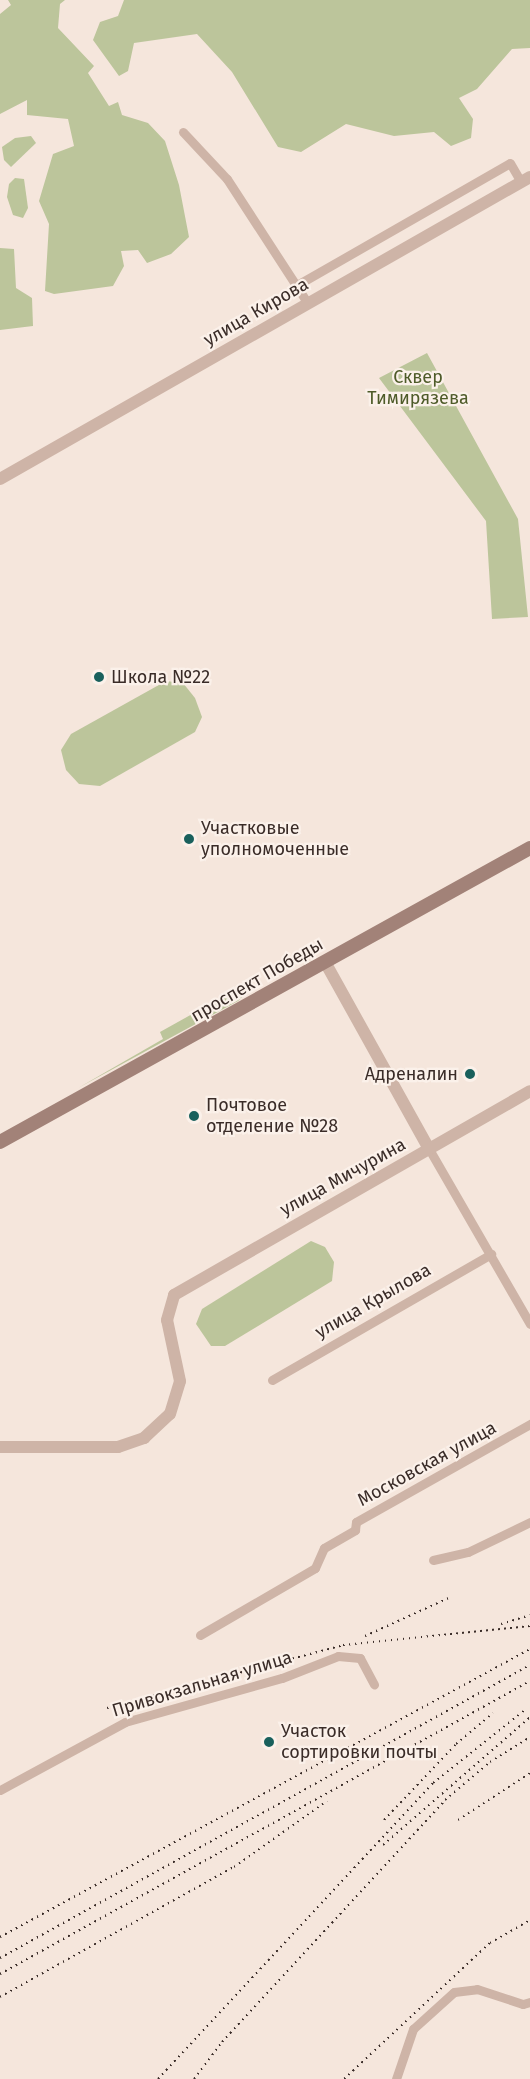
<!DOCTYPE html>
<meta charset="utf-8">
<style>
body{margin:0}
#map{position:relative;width:530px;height:2079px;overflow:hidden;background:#f5e6dc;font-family:"Fira Sans",sans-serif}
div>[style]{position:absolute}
.green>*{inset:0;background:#bcc59b}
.minor>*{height:9px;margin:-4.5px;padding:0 4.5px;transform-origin:4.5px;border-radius:4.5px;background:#ceb4a7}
.tertiary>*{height:12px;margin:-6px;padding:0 6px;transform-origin:6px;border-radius:6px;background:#ceb4a7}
.secondary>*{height:14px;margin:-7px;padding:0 7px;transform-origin:7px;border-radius:7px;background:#a28278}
.rail>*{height:2px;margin-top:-1px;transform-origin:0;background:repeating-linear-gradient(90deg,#3a2c28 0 1.5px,transparent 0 6px)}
.dots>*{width:16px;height:16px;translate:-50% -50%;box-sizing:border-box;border:3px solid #fbf1ea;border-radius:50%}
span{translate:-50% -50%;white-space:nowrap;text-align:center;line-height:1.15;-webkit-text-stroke:4.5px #fbf1ea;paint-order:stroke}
.street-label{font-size:18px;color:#3a2c28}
.park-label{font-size:18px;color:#4e5b29}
.poi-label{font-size:18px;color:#3a2c28}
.left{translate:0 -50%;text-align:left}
.right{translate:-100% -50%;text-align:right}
</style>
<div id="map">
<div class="green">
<div style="clip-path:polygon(8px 0,65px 0,60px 4px,58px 28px,94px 66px,88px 73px,109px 106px,118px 102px,122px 115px,148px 123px,165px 141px,179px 185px,189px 237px,171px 254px,147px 263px,138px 250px,121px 251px,124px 266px,113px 286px,54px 294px,45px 291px,49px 224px,39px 201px,53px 154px,74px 146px,68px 119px,27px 115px,27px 100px,0 114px,0 14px,11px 5px)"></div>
<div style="clip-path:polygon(124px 0,530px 0,530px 48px,512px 49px,477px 89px,459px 98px,473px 119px,471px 138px,451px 146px,434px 132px,394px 136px,346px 124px,301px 152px,278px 147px,232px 72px,197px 34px,134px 43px,128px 71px,119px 76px,93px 40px,100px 22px,118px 16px)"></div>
<div style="clip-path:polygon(31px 136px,36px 143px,11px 167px,4px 160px,2px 147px,15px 138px)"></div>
<div style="clip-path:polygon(15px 178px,24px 179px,28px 208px,23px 218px,13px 215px,7px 197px,9px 184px)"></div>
<div style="clip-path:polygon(0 248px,14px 249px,16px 288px,32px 298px,33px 326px,0 330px)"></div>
<div style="clip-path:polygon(427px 353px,518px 519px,528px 617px,492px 619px,486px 521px,379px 378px)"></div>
<div style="clip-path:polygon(166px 681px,183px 683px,195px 698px,202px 717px,195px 732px,100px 786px,79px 784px,66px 770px,61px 750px,71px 734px)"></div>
<div style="clip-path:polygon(237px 989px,244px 995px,238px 1001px,78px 1088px,163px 1039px,160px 1032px)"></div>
<div style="clip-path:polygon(311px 1241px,325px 1247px,334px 1262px,332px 1281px,225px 1346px,211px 1346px,196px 1324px,202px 1309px)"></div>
</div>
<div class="minor">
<div style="left:183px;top:132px;width:64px;rotate:46.9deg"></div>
<div style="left:227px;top:179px;width:147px;rotate:57deg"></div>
<div style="left:297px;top:285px;width:245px;rotate:-29.8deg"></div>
<div style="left:510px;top:163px;width:22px;rotate:60deg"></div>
<div style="left:429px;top:1149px;width:202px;rotate:60deg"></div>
<div style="left:272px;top:1380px;width:253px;rotate:-29.9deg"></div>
<div style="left:433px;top:1560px;width:36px;rotate:-13deg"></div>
<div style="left:468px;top:1552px;width:69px;rotate:-25.8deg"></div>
<div style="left:200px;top:1635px;width:133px;rotate:-30.2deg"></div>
<div style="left:315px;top:1568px;width:22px;rotate:-66deg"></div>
<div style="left:324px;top:1548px;width:36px;rotate:-30deg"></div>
<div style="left:355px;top:1530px;width:8px;rotate:-83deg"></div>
<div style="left:356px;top:1522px;width:200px;rotate:-29.4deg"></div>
<div style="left:0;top:1790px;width:142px;rotate:-28.5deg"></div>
<div style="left:125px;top:1722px;width:163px;rotate:-15.7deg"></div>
<div style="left:282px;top:1678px;width:60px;rotate:-21.4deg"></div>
<div style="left:338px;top:1656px;width:22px;rotate:5deg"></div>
<div style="left:360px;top:1658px;width:30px;rotate:62deg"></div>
<div style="left:396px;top:2079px;width:53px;rotate:-71.2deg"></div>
<div style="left:413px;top:2029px;width:55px;rotate:-42.1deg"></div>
<div style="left:454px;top:1992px;width:23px;rotate:-7deg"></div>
<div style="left:477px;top:1989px;width:48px;rotate:18.1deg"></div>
<div style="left:523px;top:2004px;width:7px;rotate:-16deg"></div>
</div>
<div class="tertiary">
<div style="left:0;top:479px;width:610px;rotate:-29.67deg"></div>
<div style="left:325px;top:962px;width:214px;rotate:60.9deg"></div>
<div style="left:0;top:1447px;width:118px"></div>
<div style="left:118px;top:1447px;width:28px;rotate:-19deg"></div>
<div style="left:144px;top:1438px;width:35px;rotate:-43deg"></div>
<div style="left:170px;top:1414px;width:34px;rotate:-73deg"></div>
<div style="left:180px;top:1381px;width:62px;rotate:-102deg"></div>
<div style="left:167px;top:1320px;width:26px;rotate:-74deg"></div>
<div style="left:174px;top:1295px;width:410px;rotate:-29.8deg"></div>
</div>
<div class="secondary">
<div style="left:0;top:1142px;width:606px;rotate:-29.02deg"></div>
</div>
<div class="rail">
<div style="left:501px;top:1624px;width:30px;rotate:-17deg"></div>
<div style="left:365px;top:1636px;width:94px;rotate:-24.4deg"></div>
<div style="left:107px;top:1708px;width:244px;rotate:-14.9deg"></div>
<div style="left:343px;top:1645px;width:188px;rotate:-5.8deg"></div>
<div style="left:384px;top:1820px;width:105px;rotate:-46.5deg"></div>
<div style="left:456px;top:1744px;width:48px;rotate:-40deg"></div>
<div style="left:458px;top:1820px;width:86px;rotate:-33.1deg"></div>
<div style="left:383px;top:1845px;width:195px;rotate:-41deg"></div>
<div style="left:0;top:1937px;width:603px;rotate:-28.52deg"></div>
<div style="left:0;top:1958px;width:606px;rotate:-28.94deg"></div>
<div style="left:0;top:1974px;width:606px;rotate:-28.94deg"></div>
<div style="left:0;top:1997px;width:268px;rotate:-29.1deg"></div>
<div style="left:234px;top:1867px;width:114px;rotate:-35.4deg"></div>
<div style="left:158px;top:2079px;width:404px;rotate:-47.1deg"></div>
<div style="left:433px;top:1783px;width:119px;rotate:-38.5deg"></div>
<div style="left:194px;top:2079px;width:46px;rotate:-52.9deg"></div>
<div style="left:222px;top:2042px;width:329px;rotate:-47.3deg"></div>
<div style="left:445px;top:1800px;width:59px;rotate:-40.2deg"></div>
<div style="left:490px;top:1762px;width:47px;rotate:-32deg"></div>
<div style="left:344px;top:2079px;width:200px;rotate:-43deg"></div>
<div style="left:490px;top:1943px;width:46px;rotate:-29.9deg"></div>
</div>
<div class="dots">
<div style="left:99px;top:677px;background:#19605c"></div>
<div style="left:189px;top:839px;background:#19605c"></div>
<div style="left:470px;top:1074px;background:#19605c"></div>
<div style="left:194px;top:1116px;background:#19605c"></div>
<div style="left:269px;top:1742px;background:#19605c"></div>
</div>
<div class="street-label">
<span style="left:256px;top:312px;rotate:-30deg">улица Кирова</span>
<span style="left:257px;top:980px;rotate:-30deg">проспект Победы</span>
<span style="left:343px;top:1177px;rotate:-29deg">улица Мичурина</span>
<span style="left:373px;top:1301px;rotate:-30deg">улица Крылова</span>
<span style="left:427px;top:1464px;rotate:-29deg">Московская улица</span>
<span style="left:202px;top:1684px;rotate:-17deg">Привокзальная улица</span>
</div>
<div class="park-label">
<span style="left:418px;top:388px">Сквер<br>Тимирязева</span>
</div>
<div class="poi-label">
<span class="left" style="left:111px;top:677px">Школа №22</span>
<span class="left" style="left:201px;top:839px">Участковые<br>уполномоченные</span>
<span class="right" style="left:458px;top:1074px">Адреналин</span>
<span class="left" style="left:206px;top:1116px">Почтовое<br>отделение №28</span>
<span class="left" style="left:281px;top:1742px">Участок<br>сортировки почты</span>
</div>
</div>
